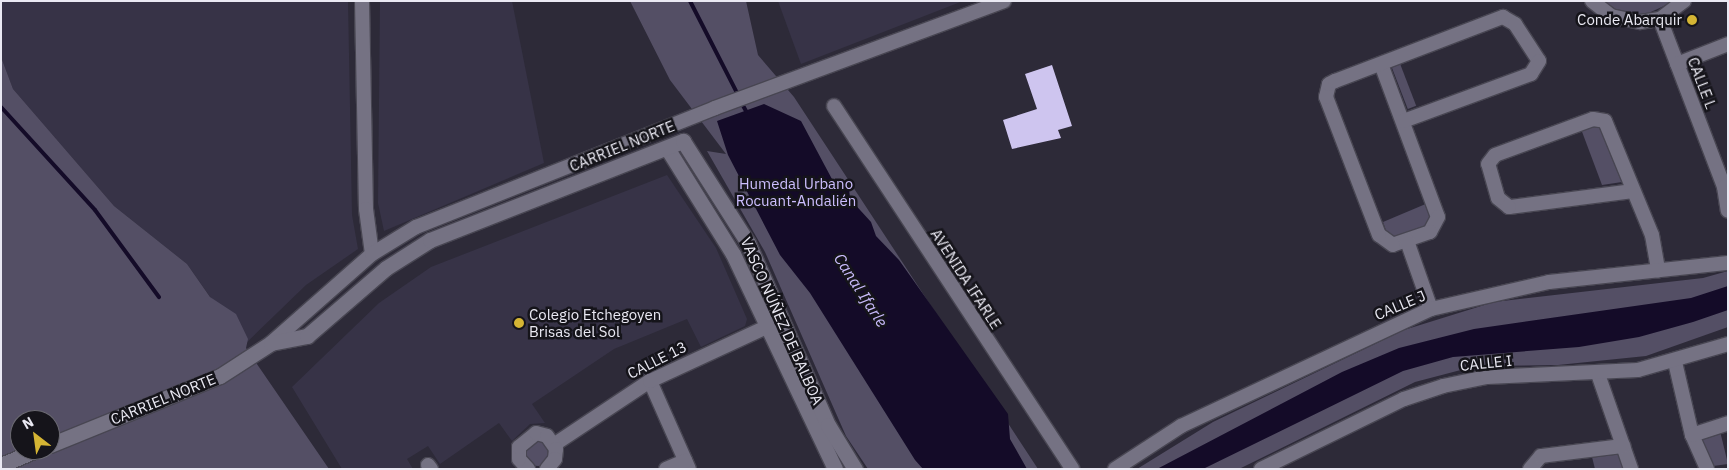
<!DOCTYPE html>
<meta charset="utf-8">
<style>
body{margin:0}
#map{position:relative;width:1729px;height:470px;overflow:hidden;background:#2d2a38;font-family:"IBM Plex Sans",sans-serif}
div>[style]{position:absolute}
.built>*{inset:0;background:#373347}
.green>*{inset:0;background:#544f65;transform-origin:0 0}
.round{border-radius:50%}
.water>*{inset:0;background:#140b28}
.stream>*{height:4px;margin:-2px;padding:0 2px;transform-origin:2px;border-radius:2px;background:#140b28}
.building>*{inset:0;background:#cec5ef}
.roads{filter:drop-shadow(1px 0 #484652) drop-shadow(-1px 0 #484652) drop-shadow(0 1px #484652) drop-shadow(0 -1px #484652)}
.street>*{height:14px;margin:-7px;padding:0 7px;transform-origin:7px;border-radius:7px;background:#757283}
.secondary>*{height:15px;margin:-7.5px;padding:0 7.5px;transform-origin:7.5px;border-radius:7.5px;background:#757283}
.dots>*{width:14px;height:14px;translate:-50% -50%;box-sizing:border-box;border:2px solid #15141a;border-radius:50%}
span{translate:-50% -50%;white-space:nowrap;text-align:center;line-height:1.15;-webkit-text-stroke:5px #15141a;paint-order:stroke}
.poi-label{font-size:15px;color:#eae9f3}
.right{translate:-100% -50%;text-align:right}
.left{translate:0 -50%;text-align:left}
.street-label{font-size:15px;color:#eae9f3}
.park-label{font-size:15px;color:#ccbefd}
.water-label{font-size:16px;color:#c9bbfb;font-style:italic}
.frame{position:absolute;inset:0;border:2px solid #eae9f3;pointer-events:none}
.north{position:absolute;left:10px;top:410px;width:50px;height:50px;box-sizing:border-box;background:#15141a;border:1px solid #6a6971;border-radius:50%;rotate:330deg;font-size:14px;font-weight:700;line-height:20px;text-align:center;color:#eae9f3}
.north::after{content:'';display:block;margin:auto;width:18px;height:22px;background:#d5b534;clip-path:polygon(50% 0,100% 100%,50% 72%,0 100%)}
</style>
<div id="map">
<div class="built">
<div style="clip-path:polygon(1px 1px,348px 1px,352px 215px,358px 249px,306px 285px,244px 345px,187px 264px,114px 206px,13px 89px,1px 57px)"></div>
<div style="clip-path:polygon(380px 1px,512px 1px,544px 163px,384px 231px,378px 203px)"></div>
<div style="clip-path:polygon(778px 1px,963px 1px,801px 64px)"></div>
<div style="clip-path:polygon(667px 175px,716px 248px,747px 319px,745px 326px,701px 347px,687px 319px,614px 349px,532px 404px,545px 423px,530px 424px,512px 441px,499px 423px,440px 464px,428px 446px,407px 459px,413px 469px,342px 469px,292px 387px,379px 303px,431px 267px)"></div>
</div>
<div class="green">
<div style="clip-path:polygon(630px 1px,746px 1px,758px 55px,794px 97px,1038px 469px,868px 469px,846px 436px,765px 252px,707px 151px,726px 154px,670px 80px)"></div>
<div style="clip-path:polygon(1602px 1px,1675px 1px,1642px 16px,1622px 13px)"></div>
<div style="clip-path:polygon(evenodd,1px 57px,13px 89px,114px 206px,187px 264px,210px 297px,236px 314px,248px 339px,246px 348px,329px 469px,1px 469px,1px 57px,20px 420px,50px 420px,50px 450px,20px 450px,20px 420px)"></div>
<div style="left:1399px;top:61px;width:48px;height:9px;rotate:69deg"></div>
<div style="clip-path:polygon(1600px 125px,1622px 182px,1602px 185px,1581px 129px)"></div>
<div style="clip-path:polygon(1428px 203px,1431px 217px,1427px 225px,1399px 238px,1388px 236px,1383px 222px)"></div>
<div style="clip-path:polygon(1728px 271px,1728px 327px,1646px 356px,1558px 365px,1476px 366px,1415px 382px,1239px 469px,1137px 469px,1213px 422px,1404px 330px,1494px 302px,1703px 278px)"></div>
<div style="clip-path:polygon(1720px 431px,1728px 464px,1713px 466px,1701px 438px)"></div>
<div class="round" style="left:525px;top:440px;width:26px;height:26px"></div>
<div style="clip-path:polygon(1621px 452px,1627px 469px,1595px 469px,1592px 457px)"></div>
</div>
<div class="water">
<div style="clip-path:polygon(764px 104px,801px 121px,833px 181px,849px 188px,850px 199px,871px 222px,876px 236px,899px 260px,1008px 414px,1010px 439px,1027px 469px,923px 469px,915px 460px,810px 293px,780px 255px,728px 155px,717px 121px)"></div>
<div style="clip-path:polygon(1728px 286px,1728px 310px,1693px 322px,1639px 337px,1579px 347px,1453px 357px,1403px 371px,1203px 469px,1157px 469px,1342px 372px,1399px 348px,1474px 329px,1691px 298px)"></div>
</div>
<div class="stream">
<div style="left:690px;top:1px;width:106px;rotate:62.9deg"></div>
<div style="left:741px;top:102px;width:10px;rotate:61deg"></div>
<div style="left:1px;top:107px;width:139px;rotate:47.6deg"></div>
<div style="left:95px;top:210px;width:108px;rotate:53.7deg"></div>
</div>
<div class="building">
<div style="clip-path:polygon(1052px 65px,1072px 126px,1058px 130px,1061px 138px,1012px 149px,1003px 120px,1037px 109px,1025px 74px)"></div>
</div>
<div class="roads">
<div class="street">
<div style="left:362px;top:1px;width:208px;rotate:88.9deg"></div>
<div style="left:366px;top:209px;width:45px;rotate:82.4deg"></div>
<div style="left:1592px;top:1px;width:24px;rotate:38deg"></div>
<div style="left:1611px;top:16px;width:30px;rotate:12deg"></div>
<div style="left:1640px;top:22px;width:20px;rotate:-9deg"></div>
<div style="left:1660px;top:19px;width:30px;rotate:-37deg"></div>
<div style="left:1660px;top:19px;width:180px;rotate:69.1deg"></div>
<div style="left:1724px;top:187px;width:24px;rotate:81deg"></div>
<div style="left:1381px;top:64px;width:163px;rotate:69.6deg"></div>
<div style="left:1438px;top:217px;width:17px;rotate:118deg"></div>
<div style="left:1430px;top:232px;width:39px;rotate:161deg"></div>
<div style="left:1393px;top:245px;width:17px;rotate:-144deg"></div>
<div style="left:1379px;top:235px;width:148px;rotate:-111deg"></div>
<div style="left:1326px;top:97px;width:13px;rotate:-77deg"></div>
<div style="left:1329px;top:84px;width:7px;rotate:-27deg"></div>
<div style="left:1335px;top:81px;width:180px;rotate:-20.9deg"></div>
<div style="left:1503px;top:17px;width:14px;rotate:30deg"></div>
<div style="left:1515px;top:24px;width:44px;rotate:57deg"></div>
<div style="left:1539px;top:61px;width:15px;rotate:122deg"></div>
<div style="left:1531px;top:74px;width:136px;rotate:159.8deg"></div>
<div style="left:1677px;top:64px;width:55px;rotate:-21.4deg"></div>
<div style="left:834px;top:106px;width:434px;rotate:56.7deg"></div>
<div style="left:1633px;top:191px;width:125px;rotate:172.6deg"></div>
<div style="left:1509px;top:207px;width:14px;rotate:-141deg"></div>
<div style="left:1498px;top:198px;width:35px;rotate:-106deg"></div>
<div style="left:1488px;top:164px;width:11px;rotate:-52deg"></div>
<div style="left:1495px;top:155px;width:104px;rotate:-20.2deg"></div>
<div style="left:1593px;top:119px;width:12px;rotate:9deg"></div>
<div style="left:1605px;top:121px;width:123px;rotate:67.6deg"></div>
<div style="left:1652px;top:235px;width:36px;rotate:80deg"></div>
<div style="left:1407px;top:241px;width:72px;rotate:70.6deg"></div>
<div style="left:271px;top:343px;width:135px;rotate:-41.4deg"></div>
<div style="left:372px;top:254px;width:52px;rotate:-31.5deg"></div>
<div style="left:416px;top:227px;width:322px;rotate:-21.7deg"></div>
<div style="left:715px;top:108px;width:308px;rotate:-20.3deg"></div>
<div style="left:1675px;top:362px;width:75px;rotate:76.9deg"></div>
<div style="left:1692px;top:435px;width:37px;rotate:66deg"></div>
<div style="left:1598px;top:374px;width:101px;rotate:70.8deg"></div>
<div style="left:650px;top:381px;width:96px;rotate:66.1deg"></div>
<div style="left:1692px;top:435px;width:38px;rotate:-18deg"></div>
<div style="left:555px;top:444px;width:114px;rotate:-33.6deg"></div>
<div style="left:650px;top:381px;width:140px;rotate:-24.9deg"></div>
<div style="left:428px;top:465px;width:5px;rotate:53deg"></div>
<div style="left:528px;top:469px;width:13px;rotate:-132deg"></div>
<div style="left:519px;top:459px;width:12px;rotate:-90deg"></div>
<div style="left:519px;top:447px;width:22px;rotate:-39deg"></div>
<div style="left:536px;top:433px;width:11px;rotate:15deg"></div>
<div style="left:547px;top:436px;width:16px;rotate:55deg"></div>
<div style="left:556px;top:449px;width:10px;rotate:96deg"></div>
<div style="left:555px;top:459px;width:13px;rotate:129deg"></div>
<div style="left:666px;top:469px;width:21px;rotate:-23deg"></div>
<div style="left:1115px;top:469px;width:79px;rotate:-33.1deg"></div>
<div style="left:1181px;top:426px;width:276px;rotate:-25.1deg"></div>
<div style="left:1431px;top:309px;width:121px;rotate:-12.9deg"></div>
<div style="left:1549px;top:282px;width:180px;rotate:-6.1deg"></div>
<div style="left:1261px;top:469px;width:159px;rotate:-26.1deg"></div>
<div style="left:1404px;top:399px;width:41px;rotate:-18.4deg"></div>
<div style="left:1443px;top:386px;width:45px;rotate:-11.6deg"></div>
<div style="left:1487px;top:377px;width:151px;rotate:-2.7deg"></div>
<div style="left:1638px;top:370px;width:94px;rotate:-16.1deg"></div>
<div style="left:1530px;top:469px;width:17px;rotate:-50deg"></div>
<div style="left:1541px;top:456px;width:83px;rotate:-7deg"></div>
</div>
<div class="secondary">
<div style="left:667px;top:148px;width:125px;rotate:58.1deg"></div>
<div style="left:733px;top:254px;width:238px;rotate:64.6deg"></div>
<div style="left:50px;top:445px;width:183px;rotate:-22.1deg"></div>
<div style="left:220px;top:376px;width:61px;rotate:-32.9deg"></div>
<div style="left:271px;top:343px;width:37px;rotate:-11deg"></div>
<div style="left:307px;top:336px;width:104px;rotate:-40.7deg"></div>
<div style="left:386px;top:268px;width:52px;rotate:-32.5deg"></div>
<div style="left:430px;top:240px;width:272px;rotate:-21.4deg"></div>
<div style="left:683px;top:141px;width:121px;rotate:57.5deg"></div>
<div style="left:748px;top:243px;width:199px;rotate:66.3deg"></div>
<div style="left:828px;top:425px;width:52px;rotate:58.5deg"></div>
<div style="left:1px;top:465px;width:39px;rotate:-23deg"></div>
</div>
</div>
<div class="dots">
<div style="left:1692px;top:20px;background:#d5b534"></div>
<div style="left:519px;top:323px;background:#d5b534"></div>
</div>
<div class="poi-label">
<span class="right" style="left:1682px;top:20px">Conde Abarquir</span>
<span class="left" style="left:529px;top:323px">Colegio Etchegoyen<br>Brisas del Sol</span>
</div>
<div class="street-label">
<span style="left:1702px;top:83px;rotate:69deg">CALLE L</span>
<span style="left:622px;top:146px;rotate:-22deg">CARRIEL NORTE</span>
<span style="left:966px;top:279px;rotate:57deg">AVENIDA IFARLE</span>
<span style="left:1400px;top:305px;rotate:-23deg">CALLE J</span>
<span style="left:782px;top:321px;rotate:66deg">VASCO NÚÑEZ DE BALBOA</span>
<span style="left:657px;top:360px;rotate:-27deg">CALLE 13</span>
<span style="left:1486px;top:363px;rotate:-6deg">CALLE I</span>
<span style="left:163px;top:399px;rotate:-22deg">CARRIEL NORTE</span>
</div>
<div class="park-label">
<span style="left:796px;top:192px">Humedal Urbano<br>Rocuant-Andalién</span>
</div>
<div class="water-label">
<span style="left:861px;top:290px;rotate:57deg">Canal Ifarle</span>
</div>
<div class="frame"></div>
<div class="north">N</div>
</div>
